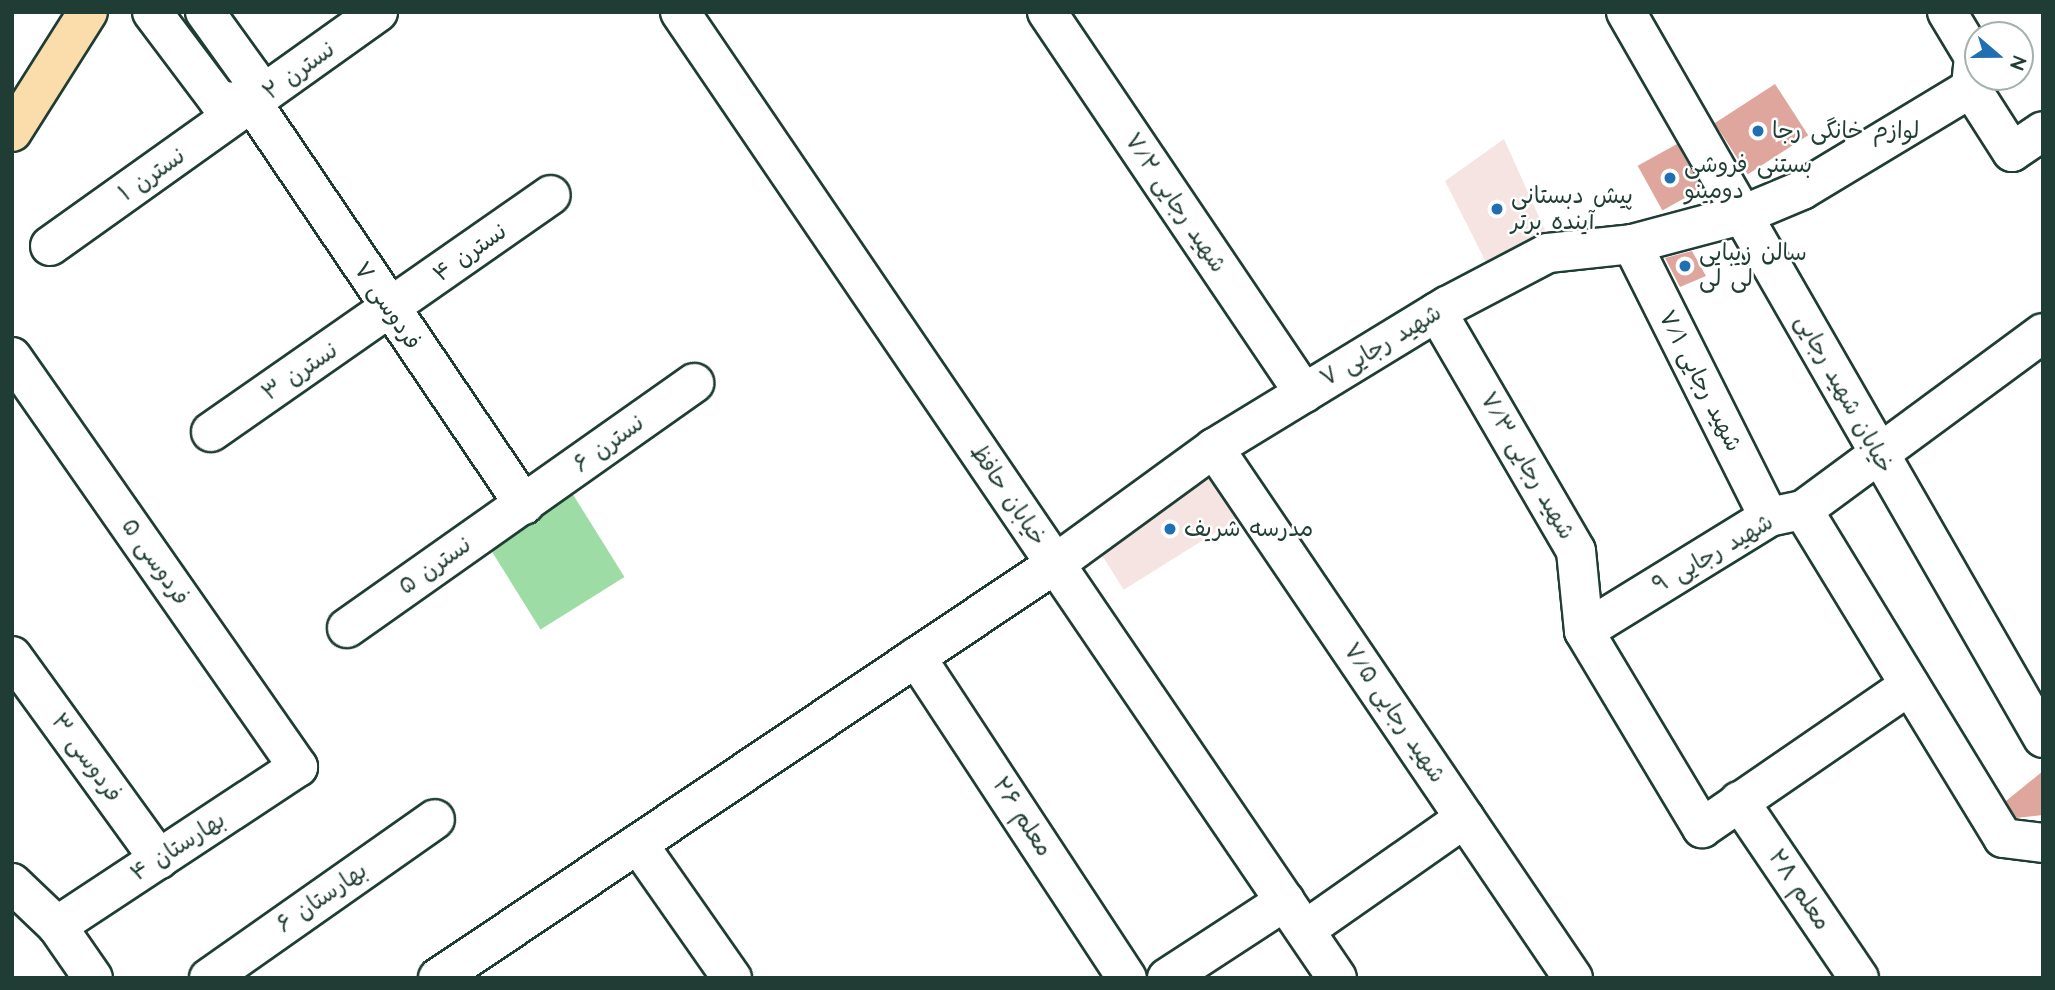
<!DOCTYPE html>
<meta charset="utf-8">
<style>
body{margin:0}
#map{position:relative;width:2055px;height:990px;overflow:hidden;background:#fff;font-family:"Architects Daughter","Playpen Sans Arabic",sans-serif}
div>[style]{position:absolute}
.built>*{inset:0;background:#f5e4e2;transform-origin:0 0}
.green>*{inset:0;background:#9ddca5;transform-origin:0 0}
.building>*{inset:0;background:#dfa69d;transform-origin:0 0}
.roads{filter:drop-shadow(2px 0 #1f3d34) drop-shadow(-2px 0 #1f3d34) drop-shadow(0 2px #1f3d34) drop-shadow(0 -2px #1f3d34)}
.minor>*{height:38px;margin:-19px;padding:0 19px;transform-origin:19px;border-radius:19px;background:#fff}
.major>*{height:38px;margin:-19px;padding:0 19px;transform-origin:19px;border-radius:19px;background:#fbddab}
.dots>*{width:19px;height:19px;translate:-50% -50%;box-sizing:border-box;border:4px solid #fff;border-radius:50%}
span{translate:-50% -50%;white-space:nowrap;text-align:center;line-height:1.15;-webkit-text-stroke:5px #fff;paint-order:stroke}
.street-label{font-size:23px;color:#1f3d34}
.poi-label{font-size:23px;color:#1f3d34}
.left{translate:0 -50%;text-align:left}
.frame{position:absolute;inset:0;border:14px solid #1f3d34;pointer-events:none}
.north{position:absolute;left:1964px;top:21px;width:70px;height:70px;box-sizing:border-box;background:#fff;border:2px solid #a5b1ae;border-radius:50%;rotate:110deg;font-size:19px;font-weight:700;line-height:28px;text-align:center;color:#1f3d34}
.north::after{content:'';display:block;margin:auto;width:24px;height:32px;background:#1f6fb2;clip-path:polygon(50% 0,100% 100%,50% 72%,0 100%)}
</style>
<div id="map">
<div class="built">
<div style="clip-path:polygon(1504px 139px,1548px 237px,1489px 268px,1445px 181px)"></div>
<div style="left:1212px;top:465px;width:59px;height:141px;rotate:58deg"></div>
</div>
<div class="green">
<div style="left:572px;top:493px;width:99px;height:99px;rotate:58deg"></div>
</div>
<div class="building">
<div style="left:1775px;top:84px;width:61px;height:72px;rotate:57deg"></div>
<div style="left:1677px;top:144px;width:51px;height:45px;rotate:61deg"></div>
<div style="clip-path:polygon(1692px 251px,1706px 276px,1680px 287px,1665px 258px)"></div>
<div style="clip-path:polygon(2043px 771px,2043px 815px,2016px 818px,2006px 801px)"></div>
</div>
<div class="roads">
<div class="minor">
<div style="left:152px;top:12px;width:110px;rotate:53.1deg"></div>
<div style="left:218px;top:100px;width:35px;rotate:7deg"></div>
<div style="left:205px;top:12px;width:79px;rotate:54.3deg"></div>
<div style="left:251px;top:76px;width:28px;rotate:86deg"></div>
<div style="left:253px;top:104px;width:484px;rotate:55.9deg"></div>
<div style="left:680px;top:12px;width:1168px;rotate:55.78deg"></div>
<div style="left:1047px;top:12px;width:460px;rotate:56deg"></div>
<div style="left:1626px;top:12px;width:837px;rotate:60.13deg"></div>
<div style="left:1947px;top:12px;width:52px;rotate:59deg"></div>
<div style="left:1974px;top:57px;width:31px;rotate:96deg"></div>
<div style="left:1632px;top:244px;width:305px;rotate:63.4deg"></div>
<div style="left:50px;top:246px;width:403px;rotate:-35.5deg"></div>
<div style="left:1437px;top:312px;width:276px;rotate:59.8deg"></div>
<div style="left:1576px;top:551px;width:80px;rotate:84.3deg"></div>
<div style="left:1584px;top:631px;width:230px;rotate:59.1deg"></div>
<div style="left:1702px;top:828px;width:252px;rotate:-34.5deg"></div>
<div style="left:12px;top:357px;width:500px;rotate:55.1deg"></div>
<div style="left:298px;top:767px;width:289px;rotate:146.6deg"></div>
<div style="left:211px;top:432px;width:414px;rotate:-34.9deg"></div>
<div style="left:1214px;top:448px;width:640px;rotate:55.89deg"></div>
<div style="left:1803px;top:510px;width:384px;rotate:58.6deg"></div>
<div style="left:2003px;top:838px;width:40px;rotate:7.1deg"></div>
<div style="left:347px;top:628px;width:425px;rotate:-35.2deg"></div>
<div style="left:1584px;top:631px;width:217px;rotate:-31.6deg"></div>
<div style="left:1769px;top:517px;width:35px;rotate:-12deg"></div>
<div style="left:1803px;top:510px;width:298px;rotate:-36.4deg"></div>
<div style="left:12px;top:656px;width:251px;rotate:54.1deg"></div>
<div style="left:916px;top:657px;width:384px;rotate:56.7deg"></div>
<div style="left:1739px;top:801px;width:214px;rotate:55.9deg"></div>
<div style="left:638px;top:844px;width:164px;rotate:55deg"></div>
<div style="left:12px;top:883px;width:62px;rotate:43.7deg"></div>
<div style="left:57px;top:926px;width:63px;rotate:55.3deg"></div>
<div style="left:1305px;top:930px;width:195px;rotate:-35deg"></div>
<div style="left:209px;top:978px;width:276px;rotate:-35.1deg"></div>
<div style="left:438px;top:978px;width:743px;rotate:-33.86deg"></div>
<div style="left:1055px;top:564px;width:197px;rotate:-36.1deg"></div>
<div style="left:1214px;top:448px;width:273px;rotate:-31.4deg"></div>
<div style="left:1447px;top:306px;width:114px;rotate:-27.7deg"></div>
<div style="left:1548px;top:253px;width:84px;rotate:-6.1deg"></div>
<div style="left:1632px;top:244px;width:117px;rotate:-14.9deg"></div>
<div style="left:1745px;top:214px;width:62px;rotate:-22.8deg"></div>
<div style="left:1802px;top:190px;width:197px;rotate:-31.1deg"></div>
<div style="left:1971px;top:88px;width:76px;rotate:57.4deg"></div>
<div style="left:2012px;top:152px;width:37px;rotate:-34deg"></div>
<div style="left:1167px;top:978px;width:141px;rotate:-33.1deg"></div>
</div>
<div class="major">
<div style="left:12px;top:132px;width:142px;rotate:-57.7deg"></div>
</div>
</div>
<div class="dots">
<div style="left:1758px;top:131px;background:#1f6fb2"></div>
<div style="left:1670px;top:178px;background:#1f6fb2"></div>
<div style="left:1497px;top:209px;background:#1f6fb2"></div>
<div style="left:1685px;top:266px;background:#1f6fb2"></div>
<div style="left:1170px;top:529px;background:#1f6fb2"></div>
</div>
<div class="street-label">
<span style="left:299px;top:71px;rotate:-36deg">نسترن ۲</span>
<span style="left:152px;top:175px;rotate:-35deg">نسترن ۱</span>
<span style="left:1175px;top:203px;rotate:56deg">شهید رجایی ۷/۲</span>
<span style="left:470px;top:253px;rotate:-35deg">نسترن ۴</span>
<span style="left:387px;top:306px;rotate:56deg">فردوسی ۷</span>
<span style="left:1381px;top:346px;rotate:-31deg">شهید رجایی ۷</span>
<span style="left:300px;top:372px;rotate:-34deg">نسترن ۳</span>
<span style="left:1700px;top:381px;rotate:63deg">شهید رجایی ۷/۱</span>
<span style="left:1844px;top:394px;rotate:61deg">خیابان شهید رجایی</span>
<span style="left:609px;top:444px;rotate:-36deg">نسترن ۶</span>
<span style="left:1527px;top:466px;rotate:60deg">شهید رجایی ۷/۳</span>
<span style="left:1008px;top:495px;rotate:56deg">خیابان حافظ</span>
<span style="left:1713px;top:554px;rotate:-30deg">شهید رجایی ۹</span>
<span style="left:155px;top:562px;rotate:55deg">فردوسی ۵</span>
<span style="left:435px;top:566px;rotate:-35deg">نسترن ۵</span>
<span style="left:1394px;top:713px;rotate:56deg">شهید رجایی ۷/۵</span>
<span style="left:86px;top:758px;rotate:54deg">فردوسی ۳</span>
<span style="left:1022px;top:817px;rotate:57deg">معلم ۲۶</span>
<span style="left:178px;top:847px;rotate:-33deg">بهارستان ۴</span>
<span style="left:1799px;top:890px;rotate:56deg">معلم ۲۸</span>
<span style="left:322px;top:898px;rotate:-35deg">بهارستان ۶</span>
</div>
<div class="poi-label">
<span class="left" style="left:1772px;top:131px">لوازم خانگی رجا</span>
<span class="left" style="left:1684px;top:178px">بستنی فروشی<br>دومینو</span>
<span class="left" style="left:1511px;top:209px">پیش دبستانی<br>آینده برتر</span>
<span class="left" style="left:1699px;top:266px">سالن زیبایی<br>لی لی</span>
<span class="left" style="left:1184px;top:529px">مدرسه شریف</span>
</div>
<div class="frame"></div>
<div class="north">N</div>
</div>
